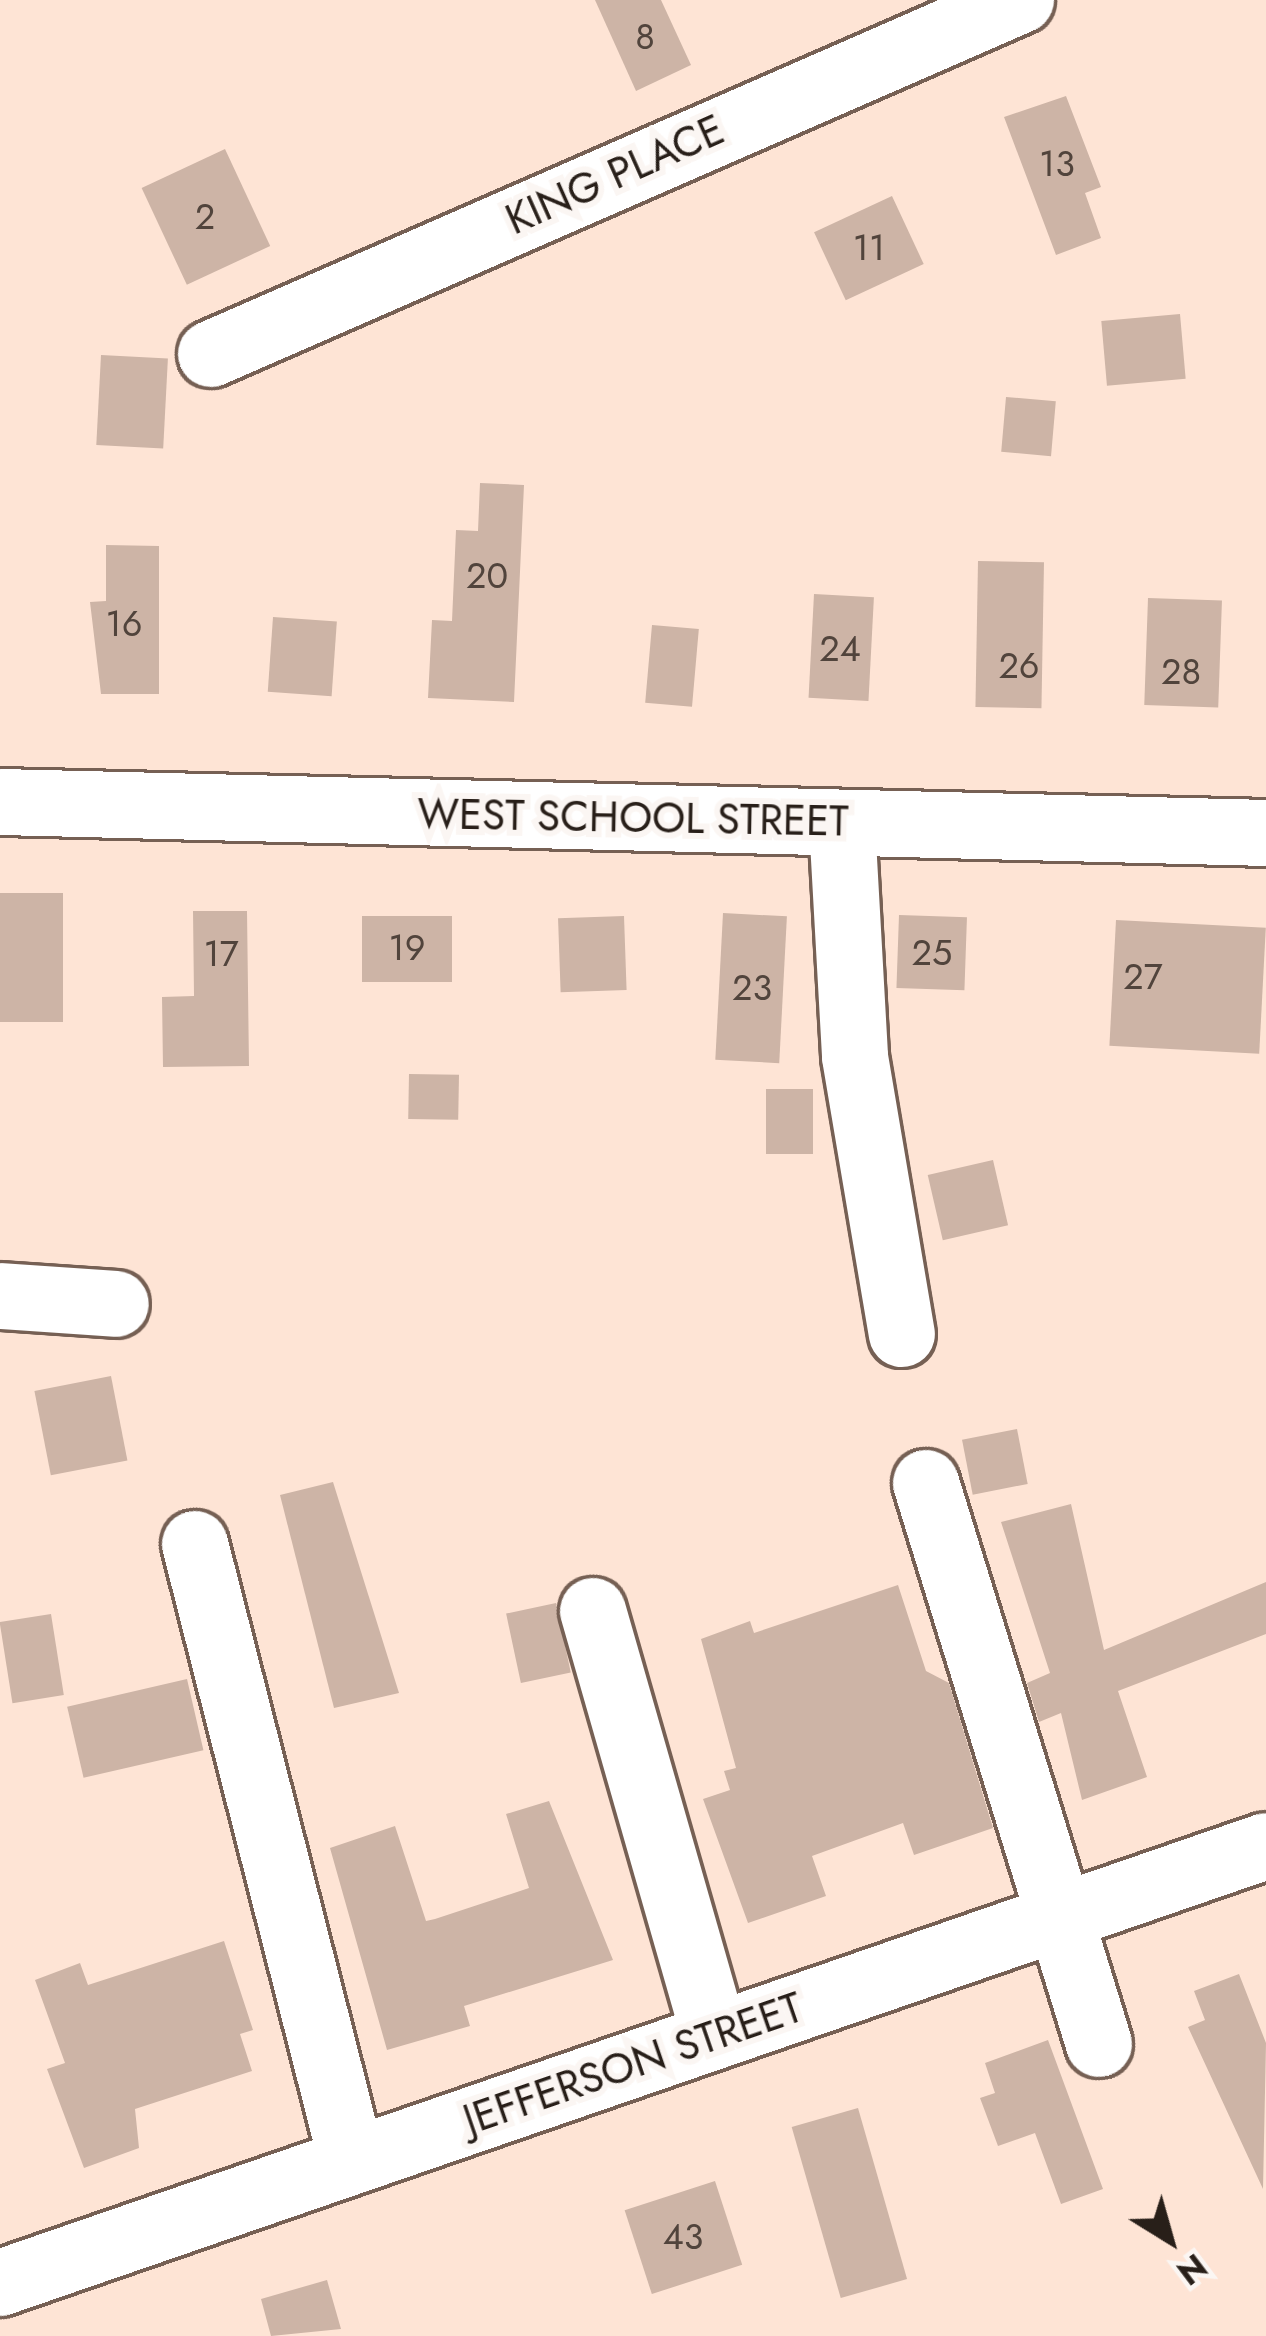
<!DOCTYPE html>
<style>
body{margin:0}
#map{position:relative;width:1266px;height:2336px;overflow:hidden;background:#fee4d5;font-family:Jost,sans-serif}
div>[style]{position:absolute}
.building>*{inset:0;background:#cdb4a6;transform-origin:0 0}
.roads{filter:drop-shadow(3px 0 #766054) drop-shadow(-3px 0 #766054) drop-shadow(0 3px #766054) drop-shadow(0 -3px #766054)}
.minor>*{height:66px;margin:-33px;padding:0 33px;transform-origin:33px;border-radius:33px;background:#fff}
span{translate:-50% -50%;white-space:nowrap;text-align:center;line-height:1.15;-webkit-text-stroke:12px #fbf6f3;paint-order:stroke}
.number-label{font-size:36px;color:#51443c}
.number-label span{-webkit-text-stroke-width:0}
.street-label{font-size:42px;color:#281f19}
.north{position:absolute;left:1110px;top:2180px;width:120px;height:120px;-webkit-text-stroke:9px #fbf6f3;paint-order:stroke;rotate:143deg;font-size:33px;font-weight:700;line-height:48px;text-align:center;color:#281f19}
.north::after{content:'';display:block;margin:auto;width:42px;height:54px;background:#281f19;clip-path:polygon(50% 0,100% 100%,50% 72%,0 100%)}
</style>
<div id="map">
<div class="building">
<div style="clip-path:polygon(595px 0,661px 0,691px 65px,636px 91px)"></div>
<div style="clip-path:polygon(1066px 96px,1101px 187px,1085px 193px,1101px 238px,1056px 255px,1004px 117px)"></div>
<div style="left:225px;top:149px;width:107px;height:92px;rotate:65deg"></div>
<div style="left:892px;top:196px;width:75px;height:86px;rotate:65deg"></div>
<div style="left:1180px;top:314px;width:65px;height:79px;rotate:85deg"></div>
<div style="left:101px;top:355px;width:67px;height:90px;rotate:3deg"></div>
<div style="left:1006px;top:397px;width:50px;height:55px;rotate:5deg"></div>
<div style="clip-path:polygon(480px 483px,524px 485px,514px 702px,428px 698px,432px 620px,452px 621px,456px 530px,478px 531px)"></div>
<div style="clip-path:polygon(106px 545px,159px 546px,159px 694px,101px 694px,90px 602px,106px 601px)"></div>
<div style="left:978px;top:561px;width:66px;height:146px;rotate:1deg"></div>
<div style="left:814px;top:594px;width:60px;height:104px;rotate:3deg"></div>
<div style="left:1148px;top:598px;width:74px;height:107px;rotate:2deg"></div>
<div style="left:273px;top:617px;width:64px;height:75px;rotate:4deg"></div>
<div style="left:652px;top:625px;width:47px;height:78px;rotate:5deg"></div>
<div style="left:0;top:893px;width:63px;height:129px"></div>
<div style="clip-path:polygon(193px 911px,247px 911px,249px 1066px,163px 1067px,162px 997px,194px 996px)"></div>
<div style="left:723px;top:913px;width:64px;height:147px;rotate:3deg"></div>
<div style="left:899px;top:915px;width:68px;height:73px;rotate:2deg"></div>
<div style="left:452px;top:916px;width:66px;height:90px;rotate:90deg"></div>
<div style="left:624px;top:916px;width:74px;height:66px;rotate:88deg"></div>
<div style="left:1116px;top:920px;width:150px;height:126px;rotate:3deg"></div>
<div style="left:409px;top:1074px;width:50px;height:45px;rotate:1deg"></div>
<div style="left:766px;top:1089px;width:47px;height:65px"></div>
<div style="left:993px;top:1160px;width:67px;height:67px;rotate:77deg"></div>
<div style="left:111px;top:1376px;width:86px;height:78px;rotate:79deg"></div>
<div style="left:1017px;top:1429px;width:56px;height:56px;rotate:79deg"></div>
<div style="clip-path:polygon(333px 1482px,399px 1693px,334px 1708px,280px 1495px)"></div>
<div style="clip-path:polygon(1071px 1504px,1104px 1650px,1266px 1582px,1266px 1634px,1118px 1691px,1147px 1777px,1082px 1800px,1061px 1713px,1039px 1722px,1027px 1683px,1050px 1673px,1001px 1522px)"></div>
<div style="clip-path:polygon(898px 1585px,926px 1671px,949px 1683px,993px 1828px,914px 1855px,903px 1823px,812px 1856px,826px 1896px,748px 1923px,703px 1799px,730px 1790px,724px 1771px,736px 1768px,701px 1639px,750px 1621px,754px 1633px)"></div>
<div style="left:556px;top:1603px;width:71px;height:51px;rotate:78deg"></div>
<div style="left:51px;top:1614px;width:82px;height:52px;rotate:81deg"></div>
<div style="left:187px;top:1679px;width:73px;height:123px;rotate:77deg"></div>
<div style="clip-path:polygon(549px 1801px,613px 1960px,464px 2006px,470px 2026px,387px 2050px,330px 1848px,395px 1826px,426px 1921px,435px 1919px,529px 1888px,506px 1814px)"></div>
<div style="clip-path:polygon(224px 1941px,253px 2030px,240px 2034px,252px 2071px,135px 2109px,139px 2148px,84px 2168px,47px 2069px,65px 2063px,35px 1980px,80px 1963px,88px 1985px)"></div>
<div style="clip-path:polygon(1239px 1974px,1266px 2043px,1263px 2189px,1188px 2027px,1205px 2020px,1194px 1991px)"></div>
<div style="clip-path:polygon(1048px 2040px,1103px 2189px,1061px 2204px,1035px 2133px,998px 2146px,980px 2098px,995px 2093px,985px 2063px)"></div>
<div style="left:858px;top:2108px;width:178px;height:69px;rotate:74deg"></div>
<div style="left:715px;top:2181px;width:88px;height:95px;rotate:72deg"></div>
<div style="clip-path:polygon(327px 2280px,341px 2329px,271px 2336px,261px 2299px)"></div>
</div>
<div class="roads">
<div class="minor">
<div style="left:211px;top:354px;width:884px;rotate:-23.61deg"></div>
<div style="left:0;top:802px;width:1266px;rotate:1.4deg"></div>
<div style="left:842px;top:823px;width:234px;rotate:86.8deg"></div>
<div style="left:855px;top:1057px;width:281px;rotate:80.4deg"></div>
<div style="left:0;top:1296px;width:116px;rotate:3.9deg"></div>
<div style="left:926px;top:1483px;width:587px;rotate:72.86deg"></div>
<div style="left:195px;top:1544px;width:637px;rotate:75.72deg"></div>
<div style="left:593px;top:1611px;width:442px;rotate:74deg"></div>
<div style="left:0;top:2283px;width:1339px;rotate:-19.04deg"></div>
</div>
</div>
<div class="number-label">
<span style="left:645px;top:37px">8</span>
<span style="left:1057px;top:164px">13</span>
<span style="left:205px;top:217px">2</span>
<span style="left:869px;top:248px">11</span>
<span style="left:487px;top:576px">20</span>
<span style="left:124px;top:624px">16</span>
<span style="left:840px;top:649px">24</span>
<span style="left:1019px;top:666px">26</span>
<span style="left:1181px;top:672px">28</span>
<span style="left:407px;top:948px">19</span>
<span style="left:932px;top:953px">25</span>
<span style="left:221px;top:954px">17</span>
<span style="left:1143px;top:977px">27</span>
<span style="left:752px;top:988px">23</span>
<span style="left:683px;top:2237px">43</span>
</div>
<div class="street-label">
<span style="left:615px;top:175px;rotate:-24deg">KING PLACE</span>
<span style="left:633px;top:818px;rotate:1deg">WEST SCHOOL STREET</span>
<span style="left:633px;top:2064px;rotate:-19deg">JEFFERSON STREET</span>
</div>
<div class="north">N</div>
</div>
